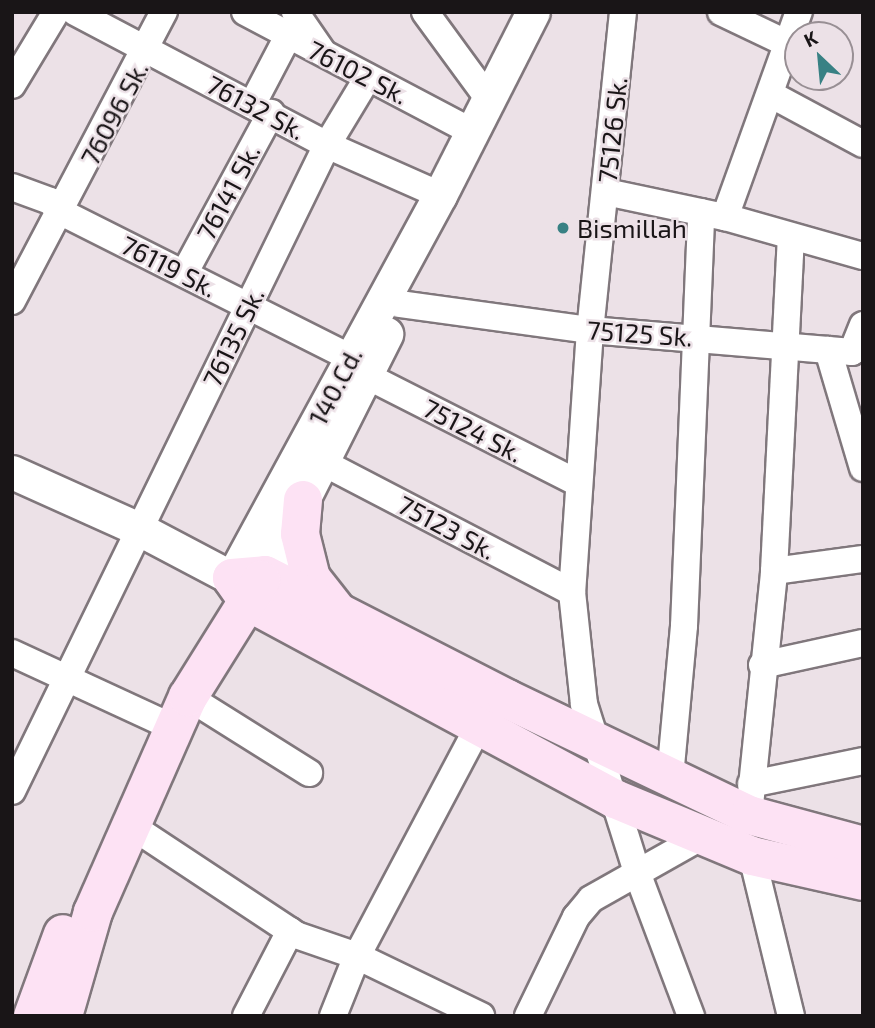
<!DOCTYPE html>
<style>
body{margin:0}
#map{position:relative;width:875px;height:1028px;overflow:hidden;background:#ece1e7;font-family:"Exo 2",sans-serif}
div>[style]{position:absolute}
.roads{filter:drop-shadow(2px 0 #80777c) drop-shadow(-2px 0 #80777c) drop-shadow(0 2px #80777c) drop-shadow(0 -2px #80777c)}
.minor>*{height:26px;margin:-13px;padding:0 13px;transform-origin:13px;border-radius:13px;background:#fff}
.tertiary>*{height:33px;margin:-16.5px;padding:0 16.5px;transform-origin:16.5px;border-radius:16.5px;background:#fff}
.secondary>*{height:38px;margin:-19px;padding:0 19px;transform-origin:19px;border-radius:19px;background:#fde2f4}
.dots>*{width:19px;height:19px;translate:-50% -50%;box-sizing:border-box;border:4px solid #ece1e7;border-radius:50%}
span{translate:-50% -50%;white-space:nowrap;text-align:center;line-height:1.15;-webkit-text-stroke:5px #ece1e7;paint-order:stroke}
.street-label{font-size:26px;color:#191517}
.poi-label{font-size:26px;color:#191517}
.left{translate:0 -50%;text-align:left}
.frame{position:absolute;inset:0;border:14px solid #191517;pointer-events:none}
.north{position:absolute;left:784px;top:21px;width:70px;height:70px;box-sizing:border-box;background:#ece1e7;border:2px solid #988f94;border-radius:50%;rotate:334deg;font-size:19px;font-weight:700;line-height:28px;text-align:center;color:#191517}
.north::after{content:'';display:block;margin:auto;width:24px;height:32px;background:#388184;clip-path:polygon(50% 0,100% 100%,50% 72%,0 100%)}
</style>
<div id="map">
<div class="roads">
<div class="minor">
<div style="left:75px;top:12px;width:285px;rotate:27.8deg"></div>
<div style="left:327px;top:145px;width:124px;rotate:23.9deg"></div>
<div style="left:245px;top:12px;width:255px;rotate:27.8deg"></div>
<div style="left:295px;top:12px;width:47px;rotate:55.3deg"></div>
<div style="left:425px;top:12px;width:107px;rotate:53.8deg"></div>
<div style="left:623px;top:12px;width:320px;rotate:95.9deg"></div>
<div style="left:590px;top:330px;width:263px;rotate:93.9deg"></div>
<div style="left:572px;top:592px;width:113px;rotate:83.9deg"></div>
<div style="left:584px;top:704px;width:179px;rotate:72.5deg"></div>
<div style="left:638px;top:875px;width:151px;rotate:69.4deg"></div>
<div style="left:721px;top:12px;width:74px;rotate:25.5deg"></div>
<div style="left:12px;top:85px;width:85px;rotate:-58.9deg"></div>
<div style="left:772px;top:95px;width:103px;rotate:28.3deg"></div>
<div style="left:252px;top:105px;width:78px;rotate:-62.4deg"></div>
<div style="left:12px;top:187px;width:40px;rotate:20.2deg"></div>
<div style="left:50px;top:201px;width:16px;rotate:45deg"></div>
<div style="left:61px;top:212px;width:325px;rotate:26.7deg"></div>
<div style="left:606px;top:192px;width:122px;rotate:11.9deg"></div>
<div style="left:725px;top:217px;width:143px;rotate:15.8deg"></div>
<div style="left:725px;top:217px;width:218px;rotate:-70.2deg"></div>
<div style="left:185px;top:272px;width:181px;rotate:-61.6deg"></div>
<div style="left:12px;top:301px;width:327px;rotate:-62.3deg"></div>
<div style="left:399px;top:304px;width:193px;rotate:7.8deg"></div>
<div style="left:590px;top:330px;width:263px;rotate:4.8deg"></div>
<div style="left:852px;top:352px;width:29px;rotate:-68deg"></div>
<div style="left:828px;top:350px;width:123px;rotate:73.5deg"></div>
<div style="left:367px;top:376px;width:237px;rotate:26.9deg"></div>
<div style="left:322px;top:462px;width:282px;rotate:27.5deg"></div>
<div style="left:774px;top:571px;width:90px;rotate:-7.7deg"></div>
<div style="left:12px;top:653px;width:160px;rotate:24.8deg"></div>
<div style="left:762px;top:665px;width:103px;rotate:-12.3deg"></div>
<div style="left:188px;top:697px;width:143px;rotate:32.1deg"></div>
<div style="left:670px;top:777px;width:152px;rotate:-84.7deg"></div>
<div style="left:684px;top:626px;width:414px;rotate:-87.6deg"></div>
<div style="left:751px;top:784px;width:114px;rotate:-11.6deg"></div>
<div style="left:12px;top:791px;width:719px;rotate:-64.01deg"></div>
<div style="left:327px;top:145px;width:79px;rotate:-58.9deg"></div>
<div style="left:749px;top:815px;width:245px;rotate:-84.1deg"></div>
<div style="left:774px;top:571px;width:334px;rotate:-87.1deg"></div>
<div style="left:130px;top:825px;width:199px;rotate:33.5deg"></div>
<div style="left:296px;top:935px;width:65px;rotate:19deg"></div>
<div style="left:357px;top:956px;width:138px;rotate:25.8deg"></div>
<div style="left:752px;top:856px;width:165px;rotate:76.3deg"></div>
<div style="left:246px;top:1016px;width:96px;rotate:-62.6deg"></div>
<div style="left:333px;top:1016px;width:65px;rotate:-68.2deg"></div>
<div style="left:357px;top:956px;width:263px;rotate:-62.1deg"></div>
<div style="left:528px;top:1016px;width:110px;rotate:-64.1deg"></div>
<div style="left:576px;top:917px;width:23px;rotate:-50deg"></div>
<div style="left:591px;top:899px;width:129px;rotate:-29.4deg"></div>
</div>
<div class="tertiary">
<div style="left:12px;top:472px;width:139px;rotate:24.2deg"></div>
<div style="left:139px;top:529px;width:105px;rotate:27.8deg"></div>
<div style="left:232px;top:578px;width:436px;rotate:-61.5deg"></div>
<div style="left:440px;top:195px;width:205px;rotate:-63.1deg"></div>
<div style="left:265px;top:575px;width:270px;rotate:-63.3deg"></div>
</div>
<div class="secondary">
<div style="left:303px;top:500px;width:34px;rotate:95deg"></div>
<div style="left:300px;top:534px;width:45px;rotate:76deg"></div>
<div style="left:311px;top:578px;width:42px;rotate:51.8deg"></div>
<div style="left:232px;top:578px;width:29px;rotate:55deg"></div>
<div style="left:249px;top:602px;width:416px;rotate:28.3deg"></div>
<div style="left:615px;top:799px;width:148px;rotate:22.6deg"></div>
<div style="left:752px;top:856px;width:114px;rotate:12.7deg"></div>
<div style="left:232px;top:578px;width:33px;rotate:-5deg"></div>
<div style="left:265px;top:575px;width:272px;rotate:27.1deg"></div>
<div style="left:507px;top:699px;width:268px;rotate:25.6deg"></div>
<div style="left:749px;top:815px;width:118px;rotate:15.2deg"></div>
<div style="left:33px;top:1016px;width:87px;rotate:-69.9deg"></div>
<div style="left:63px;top:1016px;width:108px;rotate:-73.9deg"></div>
<div style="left:93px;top:912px;width:235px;rotate:-66.2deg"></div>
<div style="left:188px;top:697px;width:138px;rotate:-58deg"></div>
</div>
</div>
<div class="dots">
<div style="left:563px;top:228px;background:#388184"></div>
</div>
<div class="street-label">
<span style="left:358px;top:72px;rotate:27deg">76102 Sk.</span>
<span style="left:256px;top:107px;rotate:28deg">76132 Sk.</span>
<span style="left:114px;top:113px;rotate:-62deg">76096 Sk.</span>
<span style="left:612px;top:130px;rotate:-84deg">75126 Sk.</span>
<span style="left:228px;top:192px;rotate:-62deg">76141 Sk.</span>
<span style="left:169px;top:266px;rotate:27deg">76119 Sk.</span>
<span style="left:640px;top:333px;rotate:4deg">75125 Sk.</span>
<span style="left:233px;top:337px;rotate:-64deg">76135 Sk.</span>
<span style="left:335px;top:386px;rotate:-62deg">140.Cd.</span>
<span style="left:473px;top:430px;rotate:27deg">75124 Sk.</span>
<span style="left:447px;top:527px;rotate:28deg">75123 Sk.</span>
</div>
<div class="poi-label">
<span class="left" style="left:577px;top:228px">Bismillah</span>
</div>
<div class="frame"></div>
<div class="north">K</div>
</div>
